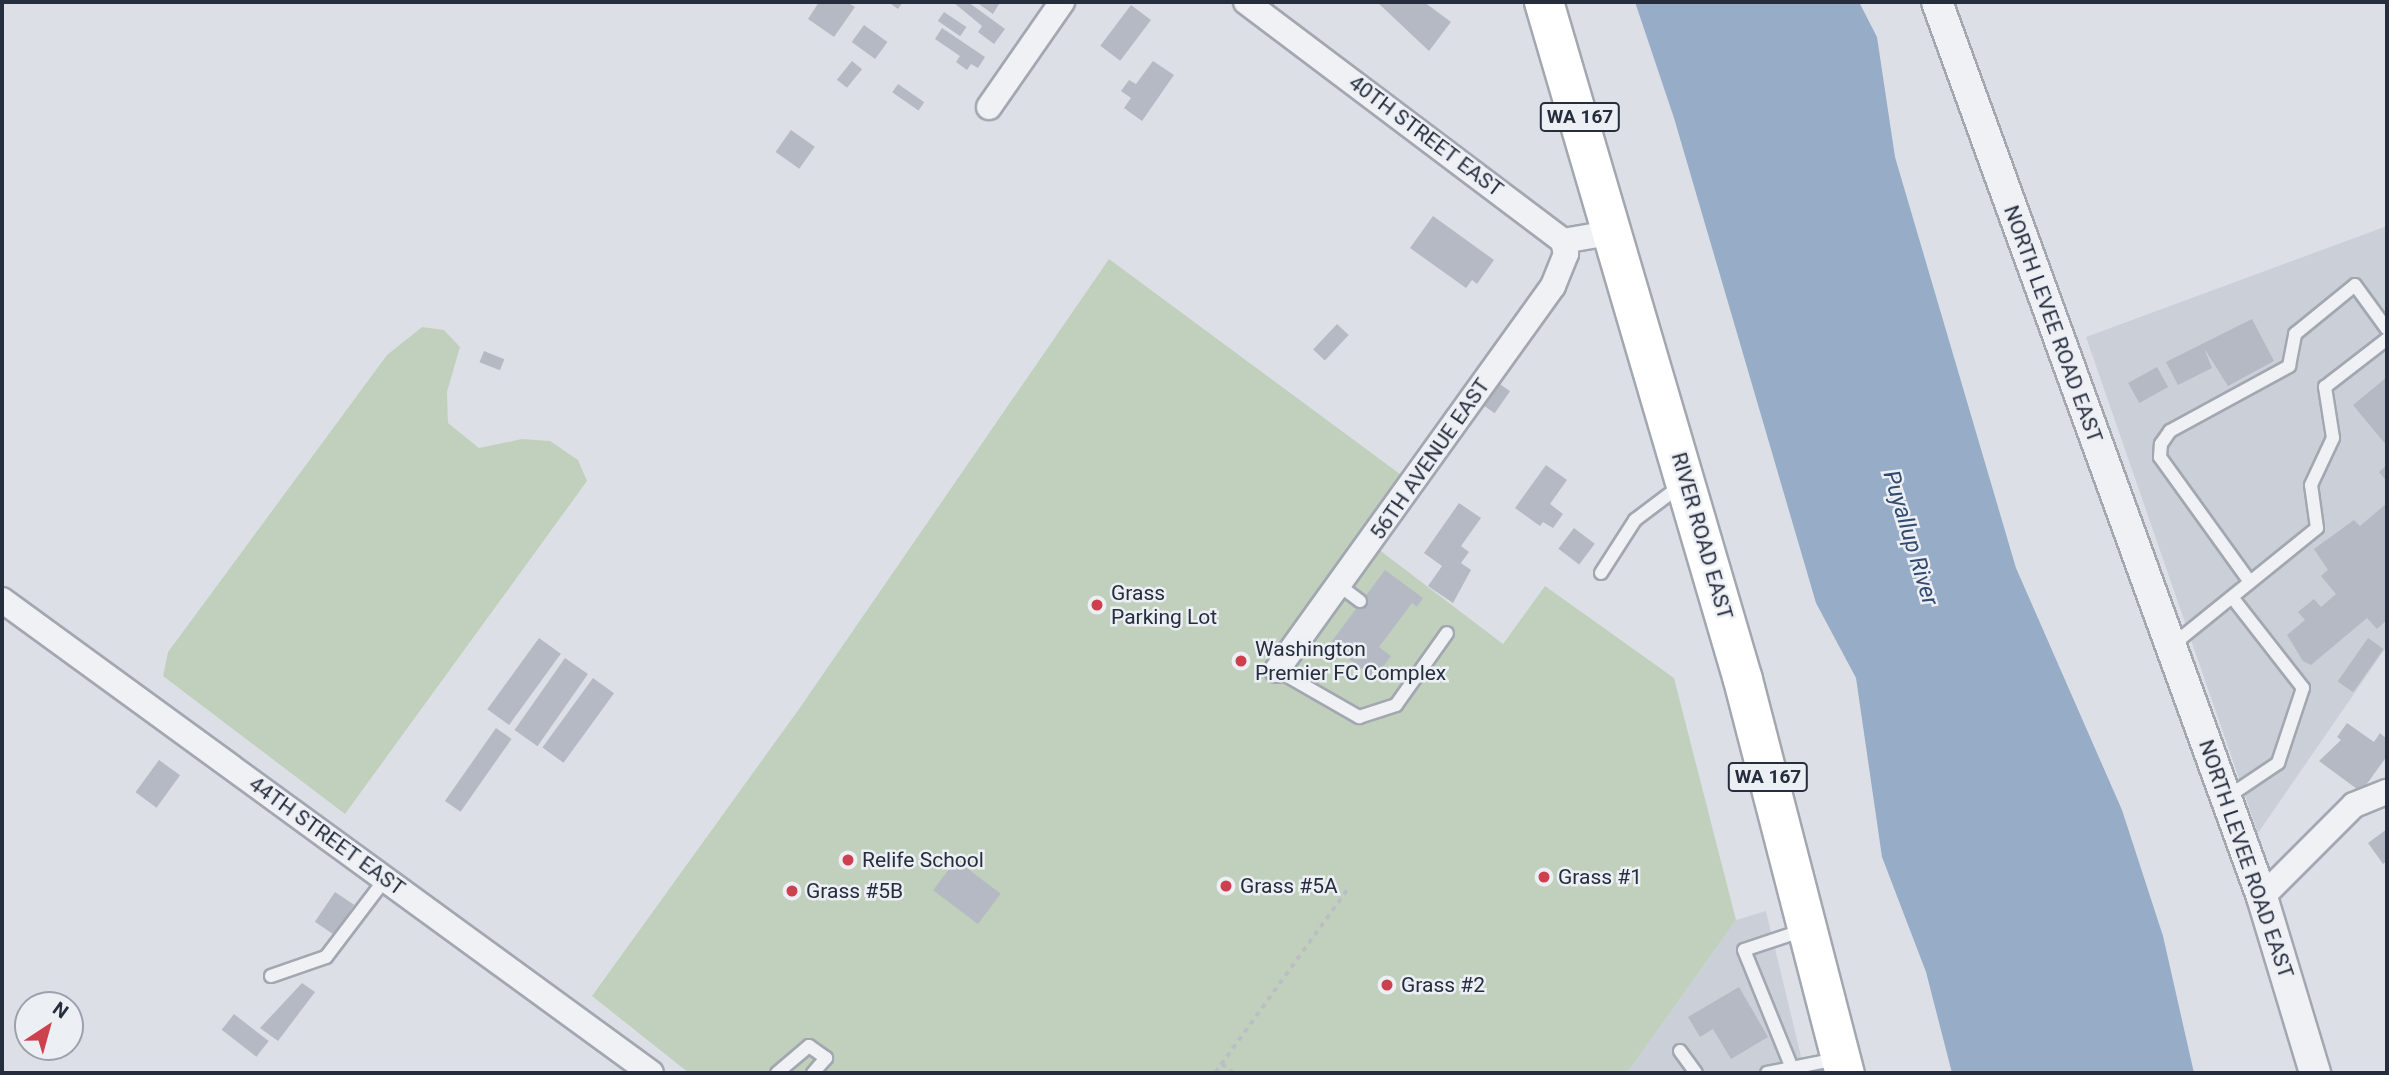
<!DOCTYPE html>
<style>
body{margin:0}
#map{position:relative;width:2389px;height:1075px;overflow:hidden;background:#dce0e6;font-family:Roboto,sans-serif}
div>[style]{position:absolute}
.built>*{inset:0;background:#cacfd8}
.green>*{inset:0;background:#c1d0bd}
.water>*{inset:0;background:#97acc7}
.building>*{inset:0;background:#b4b9c3;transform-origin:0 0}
.path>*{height:3.5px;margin-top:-1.75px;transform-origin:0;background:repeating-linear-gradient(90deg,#bbbec5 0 5px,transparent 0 10px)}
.roads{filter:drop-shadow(2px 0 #a2a7b0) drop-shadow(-2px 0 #a2a7b0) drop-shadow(0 2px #a2a7b0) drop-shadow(0 -2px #a2a7b0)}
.service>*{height:12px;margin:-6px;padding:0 6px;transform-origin:6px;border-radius:6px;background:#eff1f5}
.minor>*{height:24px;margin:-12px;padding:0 12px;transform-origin:12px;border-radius:12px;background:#eff1f5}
.tertiary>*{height:30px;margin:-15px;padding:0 15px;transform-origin:15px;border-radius:15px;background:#eff1f5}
.primary>*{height:38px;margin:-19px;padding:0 19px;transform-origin:19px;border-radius:19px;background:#fff}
.dots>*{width:19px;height:19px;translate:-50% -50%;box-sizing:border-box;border:4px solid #eceff4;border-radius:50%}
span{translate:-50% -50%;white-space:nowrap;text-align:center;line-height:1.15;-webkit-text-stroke:5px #eceff4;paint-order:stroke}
.shield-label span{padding:2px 5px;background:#eceff4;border:2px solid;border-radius:5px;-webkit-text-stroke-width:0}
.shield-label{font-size:19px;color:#262d3d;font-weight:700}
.street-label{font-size:21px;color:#262d3d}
.poi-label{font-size:21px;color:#262d3d}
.left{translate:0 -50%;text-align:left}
.water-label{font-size:23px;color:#314a70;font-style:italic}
.frame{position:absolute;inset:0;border:4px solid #262d3d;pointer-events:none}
.north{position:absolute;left:14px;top:991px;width:70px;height:70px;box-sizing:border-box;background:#eceff4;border:2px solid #9da1ab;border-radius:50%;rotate:36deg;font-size:19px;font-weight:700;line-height:28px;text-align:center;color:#262d3d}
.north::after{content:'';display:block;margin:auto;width:24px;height:32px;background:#cd404e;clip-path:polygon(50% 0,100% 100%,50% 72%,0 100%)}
</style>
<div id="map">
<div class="built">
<div style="clip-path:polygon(2387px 226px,2387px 646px,2258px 833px,2086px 337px)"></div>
<div style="clip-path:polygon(1766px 911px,1805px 1073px,1627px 1073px,1736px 920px)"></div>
</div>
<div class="green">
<div style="clip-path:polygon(1109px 259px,1404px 477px,1361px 536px,1503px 644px,1545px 586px,1674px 678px,1736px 920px,1627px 1073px,689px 1073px,592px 996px,799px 709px)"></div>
<div style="clip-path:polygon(422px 327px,444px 330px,460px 347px,447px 392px,448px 423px,479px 448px,522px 439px,550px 441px,578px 460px,587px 481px,345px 814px,163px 676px,168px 652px,387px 355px)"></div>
</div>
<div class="water">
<div style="clip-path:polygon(1635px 2px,1859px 2px,1877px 37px,1895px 157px,2016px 568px,2122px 810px,2163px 936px,2194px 1073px,1952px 1073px,1926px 972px,1882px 857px,1856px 678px,1816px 603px,1674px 118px)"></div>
</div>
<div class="building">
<div style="clip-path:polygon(819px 2px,847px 2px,855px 7px,834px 37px,808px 19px)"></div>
<div style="clip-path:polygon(888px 2px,903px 2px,898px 9px)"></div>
<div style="clip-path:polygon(953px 2px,968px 2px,1005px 29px,994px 44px,978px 32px,982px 26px)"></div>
<div style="clip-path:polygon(976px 2px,995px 2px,999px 4px,993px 14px)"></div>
<div style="clip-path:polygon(1377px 2px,1424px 2px,1451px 22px,1429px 51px)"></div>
<div style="left:1131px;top:5px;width:25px;height:51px;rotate:37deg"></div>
<div style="left:944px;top:12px;width:27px;height:11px;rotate:34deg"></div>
<div style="left:864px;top:25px;width:29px;height:21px;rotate:36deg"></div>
<div style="clip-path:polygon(942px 28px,985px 57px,978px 68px,971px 64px,967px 70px,956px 62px,960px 56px,935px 39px)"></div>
<div style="left:852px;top:61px;width:13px;height:24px;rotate:39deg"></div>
<div style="clip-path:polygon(1153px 61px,1174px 75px,1142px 121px,1124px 108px,1131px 98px,1121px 91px,1129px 80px,1136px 84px)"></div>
<div style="left:898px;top:84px;width:32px;height:10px;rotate:35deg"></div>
<div style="left:791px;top:130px;width:29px;height:27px;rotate:35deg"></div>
<div style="clip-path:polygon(1433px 216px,1494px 260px,1477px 284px,1472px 280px,1466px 288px,1410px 248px)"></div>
<div style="clip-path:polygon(2252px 319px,2274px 361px,2228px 386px,2204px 348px,2212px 368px,2178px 385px,2166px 362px)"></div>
<div style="left:1337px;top:324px;width:16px;height:35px;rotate:43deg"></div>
<div style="left:484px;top:351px;width:22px;height:12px;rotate:22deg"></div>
<div style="left:2157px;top:367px;width:23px;height:33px;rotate:61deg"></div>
<div style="clip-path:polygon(2387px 377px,2387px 446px,2353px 405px)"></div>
<div style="left:1497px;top:382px;width:16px;height:27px;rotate:35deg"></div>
<div style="clip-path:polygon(1546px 465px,1567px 480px,1550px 504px,1563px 514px,1553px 528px,1543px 522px,1540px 526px,1515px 508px)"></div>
<div style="clip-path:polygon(2387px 465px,2387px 482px,2379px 472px)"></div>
<div style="clip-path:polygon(1459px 503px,1481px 518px,1461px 546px,1469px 552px,1461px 563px,1471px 570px,1453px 603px,1428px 586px,1442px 566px,1424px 553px)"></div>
<div style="clip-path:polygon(2387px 503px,2387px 620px,2377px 629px,2367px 618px,2311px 665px,2303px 661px,2287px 635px,2305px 620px,2298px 612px,2314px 599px,2321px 607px,2336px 594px,2321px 576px,2328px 570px,2314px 549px,2354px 520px,2360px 526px)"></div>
<div style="left:1574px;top:528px;width:26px;height:26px;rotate:37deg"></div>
<div style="clip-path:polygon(1385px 570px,1423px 598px,1417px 607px,1412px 603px,1379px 647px,1391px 656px,1375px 678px,1329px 645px)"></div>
<div style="left:539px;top:638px;width:27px;height:88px;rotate:36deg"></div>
<div style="left:2368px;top:638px;width:19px;height:53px;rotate:35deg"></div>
<div style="left:565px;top:658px;width:28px;height:88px;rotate:35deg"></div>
<div style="left:593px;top:678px;width:26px;height:86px;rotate:36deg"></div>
<div style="clip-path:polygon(2347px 723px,2374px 742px,2380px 733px,2387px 739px,2387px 756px,2361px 792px,2319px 761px,2341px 740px,2337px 737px)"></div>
<div style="left:496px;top:728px;width:19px;height:89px;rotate:35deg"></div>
<div style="left:159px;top:760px;width:26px;height:40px;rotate:36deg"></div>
<div style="clip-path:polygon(2387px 829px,2387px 861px,2383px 864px,2368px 843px)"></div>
<div style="left:956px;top:860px;width:56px;height:38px;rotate:37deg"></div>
<div style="left:335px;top:892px;width:23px;height:36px;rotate:34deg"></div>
<div style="clip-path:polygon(302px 983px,315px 992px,278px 1041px,260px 1028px)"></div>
<div style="clip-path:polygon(1739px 987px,1768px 1037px,1731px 1059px,1713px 1029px,1700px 1037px,1688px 1017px)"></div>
<div style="left:234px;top:1014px;width:44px;height:20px;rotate:38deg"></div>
</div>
<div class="path">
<div style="left:1222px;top:1064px;width:15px;rotate:37deg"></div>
<div style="left:1215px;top:1073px;width:226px;rotate:-54.2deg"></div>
</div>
<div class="roads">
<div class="service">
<div style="left:1601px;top:573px;width:63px;rotate:-57.3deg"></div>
<div style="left:1635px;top:520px;width:56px;rotate:-37.1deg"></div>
<div style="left:2250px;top:582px;width:154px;rotate:-125.8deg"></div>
<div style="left:2160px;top:457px;width:13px;rotate:-86deg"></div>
<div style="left:2161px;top:444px;width:16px;rotate:-55deg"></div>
<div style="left:2170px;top:431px;width:136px;rotate:-28.6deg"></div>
<div style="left:2289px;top:366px;width:33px;rotate:-79deg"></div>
<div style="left:2295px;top:334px;width:77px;rotate:-39.2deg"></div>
<div style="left:2355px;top:285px;width:54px;rotate:54deg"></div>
<div style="left:1340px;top:586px;width:25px;rotate:37deg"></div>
<div style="left:2170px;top:647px;width:189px;rotate:-39deg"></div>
<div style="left:2317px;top:528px;width:43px;rotate:-97.9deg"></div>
<div style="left:2311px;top:485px;width:52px;rotate:-64.9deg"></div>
<div style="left:2333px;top:438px;width:52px;rotate:-98.9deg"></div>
<div style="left:2325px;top:387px;width:78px;rotate:-37.7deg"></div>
<div style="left:1277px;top:670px;width:95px;rotate:29.8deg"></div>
<div style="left:1359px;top:717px;width:39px;rotate:-18deg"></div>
<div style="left:1396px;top:705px;width:88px;rotate:-54.7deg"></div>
<div style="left:2226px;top:798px;width:63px;rotate:-33.9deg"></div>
<div style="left:2278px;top:763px;width:79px;rotate:-71.6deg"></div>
<div style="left:2303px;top:688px;width:115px;rotate:-128deg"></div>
<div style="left:1804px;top:930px;width:63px;rotate:161.6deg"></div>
<div style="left:1744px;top:950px;width:127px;rotate:67.9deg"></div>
<div style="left:1792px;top:1068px;width:46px;rotate:-11.3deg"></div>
<div style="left:271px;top:976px;width:58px;rotate:-19.1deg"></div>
<div style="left:326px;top:957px;width:99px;rotate:-52.8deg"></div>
<div style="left:1680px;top:1051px;width:27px;rotate:54deg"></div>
<div style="left:777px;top:1073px;width:42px;rotate:-40.2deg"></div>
<div style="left:809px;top:1046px;width:21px;rotate:35deg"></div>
<div style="left:826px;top:1058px;width:20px;rotate:131deg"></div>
<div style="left:1767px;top:1073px;width:25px;rotate:-11deg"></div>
</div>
<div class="minor">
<div style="left:1246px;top:2px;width:397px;rotate:37deg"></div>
<div style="left:1563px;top:241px;width:53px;rotate:-9.8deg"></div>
<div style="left:989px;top:107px;width:128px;rotate:-55.2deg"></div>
<div style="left:2px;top:600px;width:803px;rotate:36.09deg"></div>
<div style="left:1277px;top:670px;width:473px;rotate:-54.3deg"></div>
<div style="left:1553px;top:286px;width:35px;rotate:-68deg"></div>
<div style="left:1566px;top:254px;width:13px;rotate:-103deg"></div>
<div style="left:2262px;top:897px;width:130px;rotate:-45deg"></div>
<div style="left:2354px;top:805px;width:35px;rotate:-22deg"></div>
</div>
<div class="tertiary">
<div style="left:1937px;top:2px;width:952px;rotate:70.04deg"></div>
<div style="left:2262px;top:897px;width:184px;rotate:73.2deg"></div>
</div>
<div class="primary">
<div style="left:1544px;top:2px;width:707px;rotate:73.64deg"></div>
<div style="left:1743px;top:680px;width:406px;rotate:75.5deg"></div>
</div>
</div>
<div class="dots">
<div style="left:1097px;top:605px;background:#cd404e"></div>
<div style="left:1241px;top:661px;background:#cd404e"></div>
<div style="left:848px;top:860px;background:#cd404e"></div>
<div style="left:1544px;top:877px;background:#cd404e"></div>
<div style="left:1226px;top:886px;background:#cd404e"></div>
<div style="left:792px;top:891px;background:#cd404e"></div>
<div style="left:1387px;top:985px;background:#cd404e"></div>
</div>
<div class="shield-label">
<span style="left:1580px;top:117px">WA 167</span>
<span style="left:1768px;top:777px">WA 167</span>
</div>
<div class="street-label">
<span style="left:1426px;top:136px;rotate:37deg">40TH STREET EAST</span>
<span style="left:2053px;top:324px;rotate:70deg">NORTH LEVEE ROAD EAST</span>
<span style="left:1430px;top:459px;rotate:-55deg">56TH AVENUE EAST</span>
<span style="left:1702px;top:536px;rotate:74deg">RIVER ROAD EAST</span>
<span style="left:327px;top:836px;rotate:36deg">44TH STREET EAST</span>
<span style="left:2246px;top:859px;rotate:71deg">NORTH LEVEE ROAD EAST</span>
</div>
<div class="poi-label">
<span class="left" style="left:1111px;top:605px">Grass<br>Parking Lot</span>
<span class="left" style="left:1255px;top:661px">Washington<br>Premier FC Complex</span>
<span class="left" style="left:862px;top:860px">Relife School</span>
<span class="left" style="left:1558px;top:877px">Grass #1</span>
<span class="left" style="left:1240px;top:886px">Grass #5A</span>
<span class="left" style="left:806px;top:891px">Grass #5B</span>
<span class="left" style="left:1401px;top:985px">Grass #2</span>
</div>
<div class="water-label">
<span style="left:1910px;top:538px;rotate:73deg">Puyallup River</span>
</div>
<div class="frame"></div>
<div class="north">N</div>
</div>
